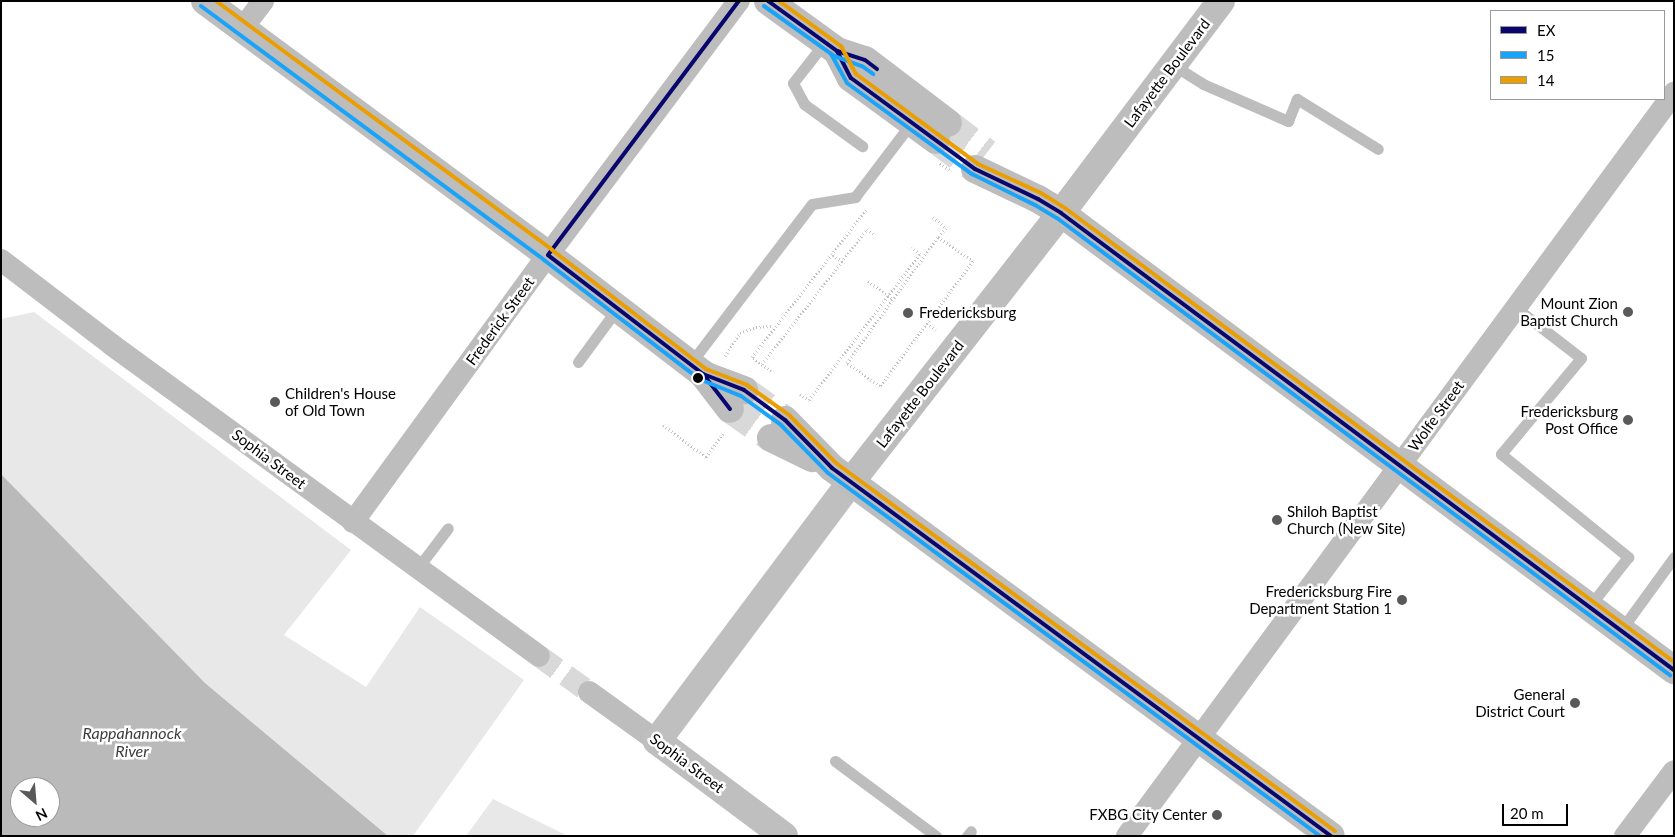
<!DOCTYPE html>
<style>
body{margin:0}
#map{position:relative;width:1675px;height:837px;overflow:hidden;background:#fff;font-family:Lato,sans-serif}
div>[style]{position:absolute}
.green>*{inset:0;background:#e8e8e8}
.water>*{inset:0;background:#bababa}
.minor-tunnel>*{height:22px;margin-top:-11px;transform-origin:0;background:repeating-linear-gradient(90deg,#d9d9d9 0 22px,transparent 0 33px)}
.tertiary-tunnel>*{height:28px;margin-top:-14px;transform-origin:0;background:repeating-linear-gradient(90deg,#d9d9d9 0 28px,transparent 0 42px)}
.path>*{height:3px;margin-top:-1.5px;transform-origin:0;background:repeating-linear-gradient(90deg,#c2c2c2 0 1px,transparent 0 3.5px)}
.service>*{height:11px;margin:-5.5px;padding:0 5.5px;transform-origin:5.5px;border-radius:5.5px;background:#bdbdbd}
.minor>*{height:22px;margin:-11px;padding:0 11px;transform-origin:11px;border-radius:11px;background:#bdbdbd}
.tertiary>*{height:28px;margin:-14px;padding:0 14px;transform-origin:14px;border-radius:14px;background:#bdbdbd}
.secondary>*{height:28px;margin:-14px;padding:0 14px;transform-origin:14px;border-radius:14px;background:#bfbfbf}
.primary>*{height:28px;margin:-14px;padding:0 14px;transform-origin:14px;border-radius:14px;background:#bdbdbd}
.bus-1>*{height:4px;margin:-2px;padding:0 2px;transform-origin:2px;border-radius:2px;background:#09076e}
.bus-2>*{height:4px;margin:-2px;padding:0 2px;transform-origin:2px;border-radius:2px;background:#1aa4f9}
.bus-3>*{height:4px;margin:-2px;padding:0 2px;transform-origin:2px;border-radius:2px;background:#eb9e00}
.dots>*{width:14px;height:14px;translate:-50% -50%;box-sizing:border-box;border:2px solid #fff;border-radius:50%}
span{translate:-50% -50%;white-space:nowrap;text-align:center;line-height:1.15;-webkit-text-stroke:5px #fff;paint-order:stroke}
.street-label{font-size:15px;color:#000}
.poi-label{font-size:15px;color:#000}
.right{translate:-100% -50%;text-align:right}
.left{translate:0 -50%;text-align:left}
.water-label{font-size:16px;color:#3d3d3d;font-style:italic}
.frame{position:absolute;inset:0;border:2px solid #000;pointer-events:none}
.legend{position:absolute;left:1490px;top:10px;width:175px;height:90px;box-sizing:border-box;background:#fff;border:1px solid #999;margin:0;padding:6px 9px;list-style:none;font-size:15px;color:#000}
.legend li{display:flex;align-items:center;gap:10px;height:25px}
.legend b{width:25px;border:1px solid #999}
.north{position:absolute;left:10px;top:777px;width:50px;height:50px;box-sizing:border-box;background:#fff;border:1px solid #999;border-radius:50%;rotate:153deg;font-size:14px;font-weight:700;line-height:20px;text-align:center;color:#000}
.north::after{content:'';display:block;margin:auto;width:18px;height:22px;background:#595959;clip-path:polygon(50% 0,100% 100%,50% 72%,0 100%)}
.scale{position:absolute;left:1502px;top:804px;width:66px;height:22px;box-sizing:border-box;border:2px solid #000;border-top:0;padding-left:6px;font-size:15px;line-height:18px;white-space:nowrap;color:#000;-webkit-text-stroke:4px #fff;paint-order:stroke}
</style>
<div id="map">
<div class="green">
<div style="clip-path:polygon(34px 312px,351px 550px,284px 635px,366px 687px,420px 607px,524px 680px,413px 836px,388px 836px,205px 683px,1px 474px,1px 319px)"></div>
<div style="clip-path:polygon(493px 799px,568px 836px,466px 836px)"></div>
</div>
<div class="water">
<div style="clip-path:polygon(evenodd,1px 474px,205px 683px,388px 836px,1px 836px,1px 474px,20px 787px,50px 787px,50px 817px,20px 817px,20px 787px)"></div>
</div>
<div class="minor-tunnel">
<div style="left:539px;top:656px;width:62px;rotate:35.8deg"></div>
</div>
<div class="tertiary-tunnel">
<div style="left:948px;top:123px;width:49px;rotate:37.6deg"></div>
<div style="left:936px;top:140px;width:49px;rotate:36.6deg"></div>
<div style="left:744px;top:390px;width:51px;rotate:36.2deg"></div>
<div style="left:730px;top:409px;width:50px;rotate:35.3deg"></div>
</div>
<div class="path">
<div style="left:940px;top:163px;width:14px;rotate:36deg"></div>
<div style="left:933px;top:217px;width:17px;rotate:40deg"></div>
<div style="left:946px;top:228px;width:12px;rotate:132deg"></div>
<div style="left:938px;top:237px;width:42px;rotate:34.4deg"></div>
<div style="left:973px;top:261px;width:156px;rotate:126.6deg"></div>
<div style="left:880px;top:386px;width:40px;rotate:-145.1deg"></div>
<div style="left:847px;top:363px;width:155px;rotate:-54.2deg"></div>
<div style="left:833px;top:255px;width:14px;rotate:36deg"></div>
<div style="left:868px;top:281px;width:31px;rotate:36deg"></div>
<div style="left:927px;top:323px;width:11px;rotate:38deg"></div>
<div style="left:725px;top:356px;width:27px;rotate:-57deg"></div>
<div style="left:740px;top:333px;width:17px;rotate:-21deg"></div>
<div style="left:756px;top:327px;width:15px;rotate:-4deg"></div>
<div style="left:762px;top:364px;width:171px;rotate:-52.1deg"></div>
<div style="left:867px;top:229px;width:10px;rotate:37deg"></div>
<div style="left:771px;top:371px;width:24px;rotate:-144deg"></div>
<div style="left:752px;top:357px;width:186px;rotate:-52.2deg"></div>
<div style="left:800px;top:394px;width:11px;rotate:34deg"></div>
<div style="left:809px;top:400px;width:183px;rotate:-52.8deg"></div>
<div style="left:920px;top:254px;width:11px;rotate:-142deg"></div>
<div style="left:663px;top:425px;width:54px;rotate:36.7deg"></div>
<div style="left:706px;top:457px;width:29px;rotate:-54deg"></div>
</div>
<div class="service">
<div style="left:825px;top:42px;width:52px;rotate:128deg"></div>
<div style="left:793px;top:83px;width:24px;rotate:62deg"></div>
<div style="left:804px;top:104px;width:72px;rotate:35.9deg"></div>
<div style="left:1173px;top:65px;width:36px;rotate:32deg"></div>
<div style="left:1203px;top:84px;width:93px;rotate:23.5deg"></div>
<div style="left:1288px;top:121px;width:24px;rotate:-68deg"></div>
<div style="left:1297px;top:99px;width:95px;rotate:31.7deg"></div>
<div style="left:1516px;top:308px;width:82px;rotate:37.6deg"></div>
<div style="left:1581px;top:358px;width:125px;rotate:129.8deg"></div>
<div style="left:1501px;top:454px;width:164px;rotate:39deg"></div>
<div style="left:1628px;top:557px;width:63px;rotate:128deg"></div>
<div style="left:578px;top:362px;width:66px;rotate:-53.7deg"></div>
<div style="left:690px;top:364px;width:201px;rotate:-52.7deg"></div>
<div style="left:812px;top:204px;width:44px;rotate:-9.2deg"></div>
<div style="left:855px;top:197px;width:94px;rotate:-52.8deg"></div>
<div style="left:417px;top:569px;width:51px;rotate:-52.9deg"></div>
<div style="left:1621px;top:630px;width:90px;rotate:-54deg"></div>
<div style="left:835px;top:761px;width:126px;rotate:36.6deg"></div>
<div style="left:967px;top:836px;width:6px;rotate:-51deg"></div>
</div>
<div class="minor">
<div style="left:242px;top:29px;width:35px;rotate:-53deg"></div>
<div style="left:1px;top:260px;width:140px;rotate:37.4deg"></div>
<div style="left:112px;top:345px;width:528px;rotate:36.07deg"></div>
<div style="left:353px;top:522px;width:331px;rotate:-53.9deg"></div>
<div style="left:548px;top:255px;width:318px;rotate:-53.1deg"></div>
<div style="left:589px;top:692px;width:84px;rotate:35.8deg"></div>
<div style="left:1127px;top:836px;width:923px;rotate:-53.64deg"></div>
<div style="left:1625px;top:836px;width:81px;rotate:-53deg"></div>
</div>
<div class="tertiary">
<div style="left:205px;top:1px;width:427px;rotate:36.5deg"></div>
<div style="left:548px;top:255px;width:195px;rotate:37.5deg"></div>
<div style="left:703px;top:374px;width:44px;rotate:52.4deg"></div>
<div style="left:768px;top:1px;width:85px;rotate:35.9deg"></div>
<div style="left:837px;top:51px;width:29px;rotate:18deg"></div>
<div style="left:865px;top:60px;width:104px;rotate:37.2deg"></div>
<div style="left:837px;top:51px;width:30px;rotate:63deg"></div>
<div style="left:851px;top:78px;width:105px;rotate:36.1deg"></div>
<div style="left:975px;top:169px;width:70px;rotate:25.5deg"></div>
<div style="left:1038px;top:199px;width:27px;rotate:31deg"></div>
<div style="left:704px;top:375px;width:43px;rotate:20.6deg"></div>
<div style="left:785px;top:420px;width:67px;rotate:45.6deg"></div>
<div style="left:832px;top:468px;width:24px;rotate:36deg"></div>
<div style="left:771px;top:438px;width:46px;rotate:26deg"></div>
</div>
<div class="secondary">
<div style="left:784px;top:836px;width:159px;rotate:-143.2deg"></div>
<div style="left:657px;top:741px;width:324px;rotate:-53.2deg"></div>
</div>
<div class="primary">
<div style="left:1221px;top:1px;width:266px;rotate:127deg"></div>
<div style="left:1061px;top:213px;width:341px;rotate:128deg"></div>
<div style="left:851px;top:482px;width:596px;rotate:36.41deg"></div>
<div style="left:1061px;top:213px;width:765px;rotate:36.71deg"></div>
</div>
<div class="bus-1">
<div style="left:768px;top:1px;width:85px;rotate:35.9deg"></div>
<div style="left:837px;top:51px;width:29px;rotate:18deg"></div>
<div style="left:865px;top:60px;width:15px;rotate:37deg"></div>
<div style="left:837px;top:51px;width:30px;rotate:63deg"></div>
<div style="left:851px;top:78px;width:154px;rotate:36.3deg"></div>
<div style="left:975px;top:169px;width:70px;rotate:25.5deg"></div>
<div style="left:1038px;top:199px;width:27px;rotate:31deg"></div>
<div style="left:1061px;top:213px;width:765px;rotate:36.71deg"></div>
<div style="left:703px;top:374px;width:44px;rotate:21.3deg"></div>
<div style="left:744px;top:390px;width:51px;rotate:36.2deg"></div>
<div style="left:785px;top:420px;width:67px;rotate:45.6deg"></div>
<div style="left:832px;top:468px;width:620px;rotate:36.41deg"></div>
<div style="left:730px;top:409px;width:44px;rotate:-127.6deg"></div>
<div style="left:703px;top:374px;width:195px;rotate:-142.5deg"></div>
<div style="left:548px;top:255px;width:318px;rotate:-53.1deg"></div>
</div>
<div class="bus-2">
<div style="left:201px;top:6px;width:427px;rotate:36.5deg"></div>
<div style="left:544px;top:260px;width:195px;rotate:37.5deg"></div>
<div style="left:699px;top:379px;width:45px;rotate:22deg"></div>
<div style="left:741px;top:396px;width:49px;rotate:35.9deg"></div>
<div style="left:781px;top:425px;width:67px;rotate:45.6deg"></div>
<div style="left:828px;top:473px;width:611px;rotate:36.42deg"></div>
<div style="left:764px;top:6px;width:86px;rotate:35.5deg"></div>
<div style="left:834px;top:56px;width:30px;rotate:20deg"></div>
<div style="left:862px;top:66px;width:14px;rotate:36deg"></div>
<div style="left:831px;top:54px;width:33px;rotate:61deg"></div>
<div style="left:847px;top:83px;width:155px;rotate:36.1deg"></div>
<div style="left:972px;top:174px;width:70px;rotate:26.2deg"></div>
<div style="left:1035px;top:205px;width:26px;rotate:31deg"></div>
<div style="left:1057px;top:218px;width:765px;rotate:36.71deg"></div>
</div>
<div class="bus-3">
<div style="left:216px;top:1px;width:418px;rotate:36.5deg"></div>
<div style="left:552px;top:250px;width:195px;rotate:37.7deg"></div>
<div style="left:706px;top:369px;width:44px;rotate:21.3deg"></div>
<div style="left:747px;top:385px;width:52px;rotate:35.5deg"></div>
<div style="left:789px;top:415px;width:67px;rotate:45.6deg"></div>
<div style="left:836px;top:463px;width:620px;rotate:36.41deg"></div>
<div style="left:779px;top:1px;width:77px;rotate:36deg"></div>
<div style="left:841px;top:46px;width:32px;rotate:62deg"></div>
<div style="left:856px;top:74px;width:152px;rotate:36.4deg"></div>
<div style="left:978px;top:164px;width:69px;rotate:24.7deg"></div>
<div style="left:1041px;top:193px;width:28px;rotate:32deg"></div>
<div style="left:1065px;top:208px;width:760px;rotate:36.7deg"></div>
</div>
<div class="dots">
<div style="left:1628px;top:312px;background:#595959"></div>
<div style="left:908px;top:313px;background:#595959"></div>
<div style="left:698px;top:378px;background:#000"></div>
<div style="left:275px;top:402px;background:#595959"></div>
<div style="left:1628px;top:420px;background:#595959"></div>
<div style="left:1277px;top:520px;background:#595959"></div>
<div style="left:1402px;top:600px;background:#595959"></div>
<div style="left:1575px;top:703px;background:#595959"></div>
<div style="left:1217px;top:815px;background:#595959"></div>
</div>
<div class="street-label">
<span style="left:1167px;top:73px;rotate:-53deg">Lafayette Boulevard</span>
<span style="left:500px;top:321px;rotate:-54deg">Frederick Street</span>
<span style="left:920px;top:394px;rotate:-52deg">Lafayette Boulevard</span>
<span style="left:1436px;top:416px;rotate:-54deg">Wolfe Street</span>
<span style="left:269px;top:459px;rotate:37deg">Sophia Street</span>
<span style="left:687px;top:763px;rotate:37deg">Sophia Street</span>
</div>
<div class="poi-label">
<span class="right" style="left:1618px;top:312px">Mount Zion<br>Baptist Church</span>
<span class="left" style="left:919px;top:313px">Fredericksburg</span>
<span class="left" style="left:285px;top:402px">Children's House<br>of Old Town</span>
<span class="right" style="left:1618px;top:420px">Fredericksburg<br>Post Office</span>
<span class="left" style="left:1287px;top:520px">Shiloh Baptist<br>Church (New Site)</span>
<span class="right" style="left:1392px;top:600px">Fredericksburg Fire<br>Department Station 1</span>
<span class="right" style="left:1565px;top:703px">General<br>District Court</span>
<span class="right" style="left:1207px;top:815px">FXBG City Center</span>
</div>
<div class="water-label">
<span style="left:132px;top:742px">Rappahannock<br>River</span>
</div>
<div class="frame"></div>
<ul class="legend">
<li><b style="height:6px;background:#09076e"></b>EX</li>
<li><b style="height:6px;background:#1aa4f9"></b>15</li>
<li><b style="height:6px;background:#eb9e00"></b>14</li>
</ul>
<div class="north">N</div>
<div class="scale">20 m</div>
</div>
